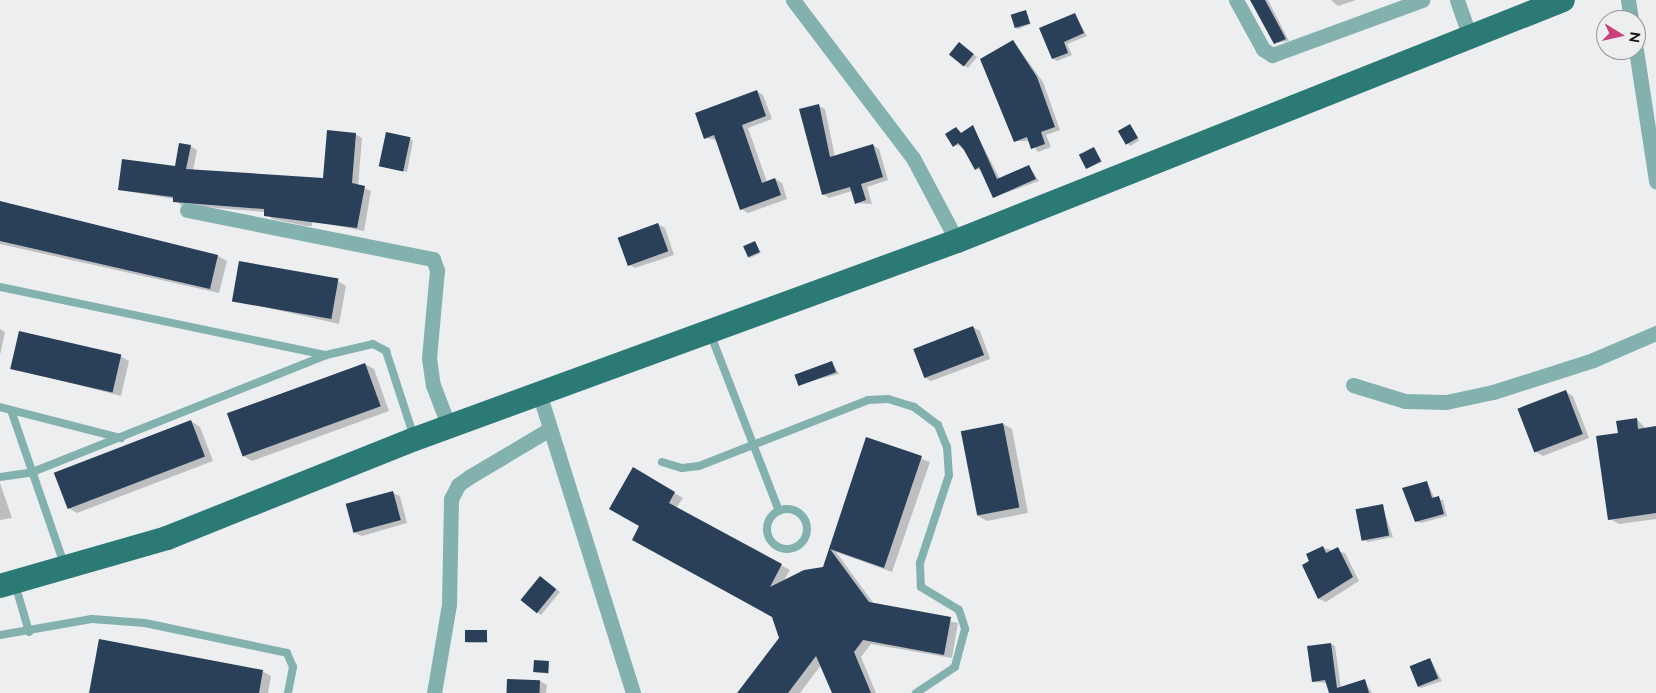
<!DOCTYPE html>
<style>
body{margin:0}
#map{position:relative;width:1656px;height:693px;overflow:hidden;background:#edeef0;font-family:Raleway,sans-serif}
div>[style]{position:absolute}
.shadow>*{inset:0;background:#0003;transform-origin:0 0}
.building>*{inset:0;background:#2a4059;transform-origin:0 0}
.service>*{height:8px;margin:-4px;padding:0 4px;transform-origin:4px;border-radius:4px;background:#82b1ae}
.service>.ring{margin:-4px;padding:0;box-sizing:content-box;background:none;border:8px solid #82b1ae;border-radius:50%}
.minor>*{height:15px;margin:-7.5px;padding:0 7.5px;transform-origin:7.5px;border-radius:7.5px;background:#82b1ae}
.primary>*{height:24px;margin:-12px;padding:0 12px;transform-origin:12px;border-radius:12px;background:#2b7a76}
span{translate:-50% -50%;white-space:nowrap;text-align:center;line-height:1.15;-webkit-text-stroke:5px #edeef0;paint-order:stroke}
.north{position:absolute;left:1596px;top:10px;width:50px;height:50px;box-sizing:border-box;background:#edeef0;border:1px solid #969698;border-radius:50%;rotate:99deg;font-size:14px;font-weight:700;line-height:20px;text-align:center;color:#131314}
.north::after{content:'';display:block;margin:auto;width:18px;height:22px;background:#c8407c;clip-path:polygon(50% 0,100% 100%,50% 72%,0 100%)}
</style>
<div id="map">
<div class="shadow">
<div style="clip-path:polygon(1252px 0,1268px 0,1289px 41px,1275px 43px)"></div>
<div style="clip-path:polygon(1331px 0,1356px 0,1338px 6px)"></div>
<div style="clip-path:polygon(1026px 12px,1031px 24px,1018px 29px,1016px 28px)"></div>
<div style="clip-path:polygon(1075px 14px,1087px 36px,1067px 44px,1072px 55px,1057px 61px,1053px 59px)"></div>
<div style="clip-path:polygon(1013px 41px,1043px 82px,1060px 130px,1046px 135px,1051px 147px,1038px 152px,1030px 141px,1015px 141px)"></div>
<div style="clip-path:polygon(963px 46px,977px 57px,968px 68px,964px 65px)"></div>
<div style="clip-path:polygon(757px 91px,763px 95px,772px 119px,748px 128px,767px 182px,775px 179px,782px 183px,787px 199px,748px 213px,741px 209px,717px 140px,705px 138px)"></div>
<div style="clip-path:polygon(819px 106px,825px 109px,835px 157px,873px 145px,879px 149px,888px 180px,867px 187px,872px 204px,856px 203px,852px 191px,829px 198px,823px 194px)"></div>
<div style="left:1130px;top:126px;width:17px;height:11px;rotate:57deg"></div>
<div style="clip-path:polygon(973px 127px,1000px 179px,1029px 166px,1039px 181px,994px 197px,982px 170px,976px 169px,962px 145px,954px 146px,956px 128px,962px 134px)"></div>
<div style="clip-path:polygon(355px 134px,362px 138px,358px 186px,371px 191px,364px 231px,312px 221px,312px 226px,306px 226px,272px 219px,265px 212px,181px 205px,174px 199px,120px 190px,176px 167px,190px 146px,197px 150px,193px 171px,324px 180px)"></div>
<div style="clip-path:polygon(409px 138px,413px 141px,407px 172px,380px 165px)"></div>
<div style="clip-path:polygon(1094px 148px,1102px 162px,1088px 168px,1086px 167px)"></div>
<div style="clip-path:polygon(0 203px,218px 256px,227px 261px,219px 293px,0 244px)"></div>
<div style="clip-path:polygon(658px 224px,665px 228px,674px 255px,635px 268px,628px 264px)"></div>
<div style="clip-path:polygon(755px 242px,761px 253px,750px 258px,748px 257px)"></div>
<div style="clip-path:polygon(338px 281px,346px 286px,339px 324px,233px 300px)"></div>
<div style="clip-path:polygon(973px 327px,980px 331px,990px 359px,931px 381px,924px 377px)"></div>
<div style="clip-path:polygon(0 329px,5px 332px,0 355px)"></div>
<div style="clip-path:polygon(120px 356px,129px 361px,121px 396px,12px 368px)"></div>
<div style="clip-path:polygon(832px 362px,839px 374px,799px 384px)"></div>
<div style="clip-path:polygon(365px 364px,374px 369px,389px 411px,252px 461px,243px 456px)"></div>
<div style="clip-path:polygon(1566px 392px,1573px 396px,1589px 438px,1543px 456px,1536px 452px)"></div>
<div style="clip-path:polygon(1637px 419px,1646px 429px,1656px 427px,1656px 519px,1619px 524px,1610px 519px,1619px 434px)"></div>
<div style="clip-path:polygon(191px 421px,200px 427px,213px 461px,77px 513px,68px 508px)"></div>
<div style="clip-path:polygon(1003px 424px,1012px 429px,1028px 513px,987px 521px,978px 516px)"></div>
<div style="clip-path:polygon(867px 439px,930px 462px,892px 572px,836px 552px,874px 604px,958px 623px,952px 658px,871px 644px,861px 657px,876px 693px,833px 693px,821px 665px,800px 693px,738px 693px,780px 639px,773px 617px,641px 526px,634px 469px,683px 498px,676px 508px,790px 570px,783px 582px,824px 568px)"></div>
<div style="clip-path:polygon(1427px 482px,1435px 499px,1443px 500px,1447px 516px,1421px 523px,1416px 521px)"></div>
<div style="clip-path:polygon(0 483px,12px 518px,0 520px)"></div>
<div style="clip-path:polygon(393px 493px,400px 496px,407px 523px,362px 536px,355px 533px)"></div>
<div style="clip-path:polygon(1382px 506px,1393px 537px,1368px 542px,1364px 540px)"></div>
<div style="clip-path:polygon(1323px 548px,1345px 553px,1359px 581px,1326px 602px,1319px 599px,1304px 565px)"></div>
<div style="clip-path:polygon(545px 580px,560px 592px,541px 615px,537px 612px)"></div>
<div style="clip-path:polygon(486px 632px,488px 643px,466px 643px)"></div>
<div style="clip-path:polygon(1331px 644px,1335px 646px,1341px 688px,1364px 680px,1372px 693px,1331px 693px,1327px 683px,1313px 682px)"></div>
<div style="clip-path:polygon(1430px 659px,1442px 681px,1421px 688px,1417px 686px)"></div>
<div style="clip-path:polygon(549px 663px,549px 674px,534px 672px)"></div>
<div style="clip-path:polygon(262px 671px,271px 676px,268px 693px,90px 693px)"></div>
<div style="clip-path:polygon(509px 680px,540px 681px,547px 685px,546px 693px,508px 693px)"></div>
</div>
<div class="building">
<div style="clip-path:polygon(1250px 0,1265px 0,1286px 39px,1274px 44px)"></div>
<div style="left:1026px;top:10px;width:14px;height:16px;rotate:73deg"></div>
<div style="clip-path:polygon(1075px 13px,1084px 33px,1064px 42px,1068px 53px,1052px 59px,1039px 28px)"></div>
<div style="clip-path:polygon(1013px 40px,1037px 77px,1055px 127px,1041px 132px,1045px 144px,1031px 149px,1027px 137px,1014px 142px,980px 59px)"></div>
<div style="left:959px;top:42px;width:19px;height:16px;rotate:39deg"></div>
<div style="clip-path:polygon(757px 90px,766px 116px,742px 125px,762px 183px,775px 178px,781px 195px,740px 210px,714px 135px,704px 139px,695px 113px)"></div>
<div style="clip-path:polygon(819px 104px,830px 157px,873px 144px,883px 177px,861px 184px,866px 200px,855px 204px,850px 187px,822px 195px,799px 109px)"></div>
<div style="left:1130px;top:124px;width:16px;height:14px;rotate:60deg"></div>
<div style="clip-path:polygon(973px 125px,997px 179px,1029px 165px,1036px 179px,993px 198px,979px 167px,975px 170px,964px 150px,958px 143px,953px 147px,945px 134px,956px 127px,961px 133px)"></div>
<div style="clip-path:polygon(327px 130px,356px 133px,352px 183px,365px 186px,357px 228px,264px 216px,264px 209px,173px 202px,173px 197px,118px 190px,122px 159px,175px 166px,179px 143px,191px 145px,186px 169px,323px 178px)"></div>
<div style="left:386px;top:132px;width:25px;height:35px;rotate:12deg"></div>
<div style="left:1094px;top:147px;width:16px;height:17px;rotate:63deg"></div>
<div style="clip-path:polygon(0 201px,218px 255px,210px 289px,0 241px)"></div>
<div style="left:658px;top:223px;width:30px;height:43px;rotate:70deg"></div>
<div style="left:755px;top:241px;width:12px;height:13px;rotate:66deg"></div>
<div style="left:239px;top:261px;width:101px;height:41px;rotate:10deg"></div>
<div style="left:973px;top:326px;width:31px;height:64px;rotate:69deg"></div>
<div style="left:19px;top:331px;width:105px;height:39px;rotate:13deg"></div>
<div style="left:832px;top:361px;width:12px;height:40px;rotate:70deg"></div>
<div style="left:365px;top:363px;width:46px;height:147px;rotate:70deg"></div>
<div style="left:1566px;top:390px;width:47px;height:52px;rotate:69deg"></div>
<div style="clip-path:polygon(1637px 418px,1638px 429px,1656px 426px,1656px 513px,1608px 520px,1596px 436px,1618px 433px,1616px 421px)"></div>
<div style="left:191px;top:420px;width:39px;height:147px;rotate:69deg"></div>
<div style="left:1003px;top:423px;width:86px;height:43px;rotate:79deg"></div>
<div style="clip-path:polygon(866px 437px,922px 456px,884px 568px,830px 549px,869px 602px,951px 617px,944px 655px,863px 640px,854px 652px,871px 693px,832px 693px,816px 656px,788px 693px,737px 693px,779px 638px,772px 617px,632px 540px,639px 526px,609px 509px,633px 467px,675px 492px,669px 503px,782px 564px,770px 587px,804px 570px,823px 567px)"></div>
<div style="clip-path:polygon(1427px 481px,1432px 498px,1439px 496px,1444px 514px,1415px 522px,1402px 488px)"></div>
<div style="left:393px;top:491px;width:30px;height:49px;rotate:75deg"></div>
<div style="left:1383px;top:504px;width:32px;height:28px;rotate:79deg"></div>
<div style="clip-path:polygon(1323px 546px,1326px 553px,1338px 547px,1353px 577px,1318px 599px,1302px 565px,1309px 561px,1306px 554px)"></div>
<div style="left:540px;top:576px;width:21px;height:31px;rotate:39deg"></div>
<div style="left:487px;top:630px;width:12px;height:22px;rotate:90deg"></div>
<div style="clip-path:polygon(99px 639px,263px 670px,259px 693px,89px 693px)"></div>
<div style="clip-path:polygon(1331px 643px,1337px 688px,1365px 679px,1369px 693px,1329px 693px,1325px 680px,1312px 682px,1307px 646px)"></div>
<div style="left:1430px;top:658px;width:22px;height:22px;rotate:68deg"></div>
<div style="left:534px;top:660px;width:15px;height:12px;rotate:4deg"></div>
<div style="left:507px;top:679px;width:33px;height:14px;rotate:2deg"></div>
</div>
<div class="service">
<div style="left:0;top:287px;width:333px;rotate:11.8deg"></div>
<div style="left:710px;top:333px;width:191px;rotate:68.8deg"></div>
<div style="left:0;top:407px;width:125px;rotate:14.4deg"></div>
<div style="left:11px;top:410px;width:163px;rotate:71deg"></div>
<div style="left:662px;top:462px;width:21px;rotate:17deg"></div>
<div style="left:682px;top:468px;width:17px;rotate:-7deg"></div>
<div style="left:699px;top:466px;width:181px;rotate:-21.3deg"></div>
<div style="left:868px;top:400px;width:20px;rotate:-3deg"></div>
<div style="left:888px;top:399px;width:27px;rotate:17deg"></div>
<div style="left:914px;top:407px;width:30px;rotate:37deg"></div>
<div style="left:938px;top:425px;width:24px;rotate:68deg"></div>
<div style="left:947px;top:447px;width:28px;rotate:86deg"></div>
<div style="left:949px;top:475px;width:93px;rotate:108.2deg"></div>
<div style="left:920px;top:563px;width:24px;rotate:88deg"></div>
<div style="left:921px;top:587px;width:44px;rotate:31.2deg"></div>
<div style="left:959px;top:610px;width:20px;rotate:72deg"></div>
<div style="left:965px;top:629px;width:39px;rotate:105deg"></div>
<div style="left:955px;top:667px;width:47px;rotate:146.3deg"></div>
<div style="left:0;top:477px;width:30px;rotate:-8deg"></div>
<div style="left:30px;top:473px;width:319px;rotate:-21.7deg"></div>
<div style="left:326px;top:355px;width:48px;rotate:-13.2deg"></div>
<div style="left:373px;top:344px;width:15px;rotate:28deg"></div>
<div style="left:386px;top:351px;width:90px;rotate:72deg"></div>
<div class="ring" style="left:767px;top:509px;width:32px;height:32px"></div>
<div style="left:15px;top:584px;width:50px;rotate:73.7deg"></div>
<div style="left:0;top:635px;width:93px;rotate:-9.9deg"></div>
<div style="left:92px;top:619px;width:53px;rotate:4.3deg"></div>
<div style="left:145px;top:623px;width:145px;rotate:11.9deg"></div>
<div style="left:287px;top:653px;width:15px;rotate:67deg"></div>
<div style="left:293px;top:667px;width:26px;rotate:101deg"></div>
</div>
<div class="minor">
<div style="left:793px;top:0;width:198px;rotate:52.8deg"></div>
<div style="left:913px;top:158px;width:94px;rotate:62.1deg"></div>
<div style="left:1236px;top:0;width:56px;rotate:61.1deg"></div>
<div style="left:1263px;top:49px;width:11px;rotate:34deg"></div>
<div style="left:1272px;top:55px;width:160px;rotate:-20.1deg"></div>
<div style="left:1457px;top:0;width:42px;rotate:70.7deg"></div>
<div style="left:1628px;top:0;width:20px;rotate:81deg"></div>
<div style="left:1636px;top:50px;width:133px;rotate:81.3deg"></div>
<div style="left:187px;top:210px;width:251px;rotate:11.3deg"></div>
<div style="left:433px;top:259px;width:12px;rotate:70deg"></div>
<div style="left:437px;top:270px;width:88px;rotate:95.2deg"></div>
<div style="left:429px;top:358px;width:27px;rotate:82deg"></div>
<div style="left:433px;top:385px;width:45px;rotate:69.1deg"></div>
<div style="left:1353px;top:385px;width:54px;rotate:17.1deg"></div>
<div style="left:1405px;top:401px;width:41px;rotate:1.4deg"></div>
<div style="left:1446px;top:402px;width:48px;rotate:-12deg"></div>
<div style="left:1493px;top:392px;width:105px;rotate:-17.7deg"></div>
<div style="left:1593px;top:360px;width:69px;rotate:-23.2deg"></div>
<div style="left:540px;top:396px;width:311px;rotate:72.6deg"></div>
<div style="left:434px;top:693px;width:90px;rotate:-80.4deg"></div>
<div style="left:449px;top:604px;width:105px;rotate:-88.9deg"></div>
<div style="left:451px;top:499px;width:16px;rotate:-63deg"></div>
<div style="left:458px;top:485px;width:14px;rotate:-36deg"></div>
<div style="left:469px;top:477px;width:94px;rotate:-30.7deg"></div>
</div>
<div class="primary">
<div style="left:0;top:586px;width:174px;rotate:-16deg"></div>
<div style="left:167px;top:538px;width:267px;rotate:-21.8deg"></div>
<div style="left:415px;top:439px;width:577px;rotate:-20.07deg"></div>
<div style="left:957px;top:241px;width:652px;rotate:-21.69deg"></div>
</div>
<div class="north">N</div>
</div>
